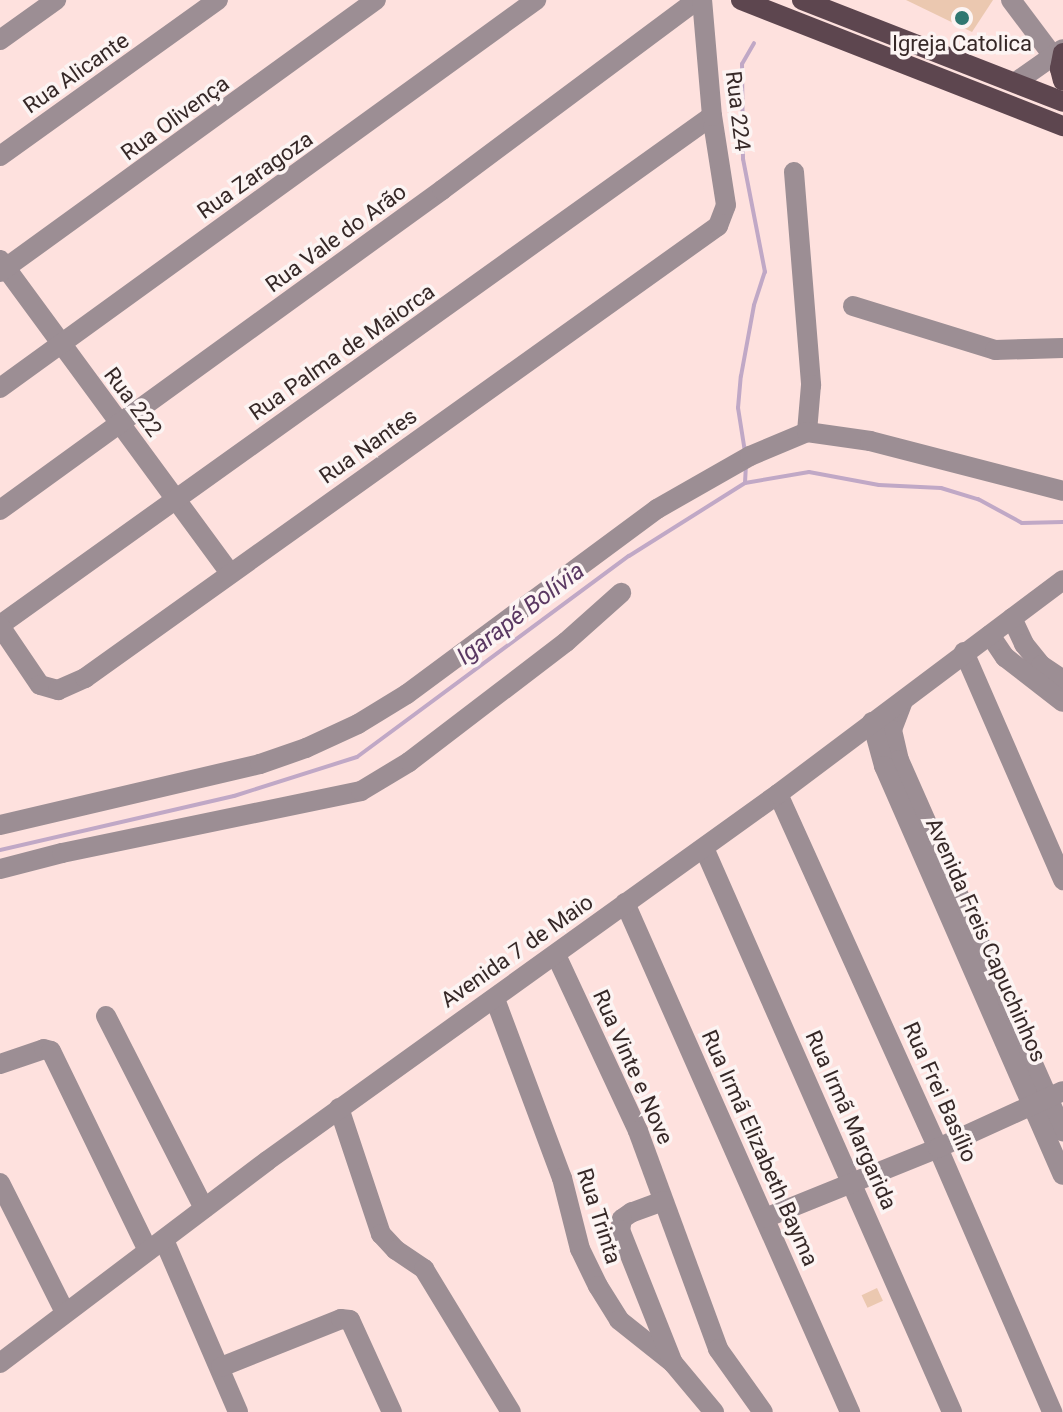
<!DOCTYPE html>
<meta charset="utf-8">
<style>
body{margin:0}
#map{position:relative;width:1063px;height:1412px;overflow:hidden;background:#fee1de;font-family:Roboto,sans-serif}
div>[style]{position:absolute}
.stream>*{height:4px;margin:-2px;padding:0 2px;transform-origin:2px;border-radius:2px;background:#c0a8c6}
.building>*{inset:0;background:#ebc8b0;transform-origin:0 0}
.minor>*{height:20px;margin:-10px;padding:0 10px;transform-origin:10px;border-radius:10px;background:#9c8e94}
.major>*{height:20px;margin:-10px;padding:0 10px;transform-origin:10px;border-radius:10px;background:#5d464f}
.dots>*{width:22px;height:22px;translate:-50% -50%;box-sizing:border-box;border:4px solid #fcf4f3;border-radius:50%}
span{translate:-50% -50%;white-space:nowrap;text-align:center;line-height:1.15;-webkit-text-stroke:7px #fcf4f3;paint-order:stroke}
.poi-label{font-size:22px;color:#362827}
.street-label{font-size:22px;color:#362827}
.water-label{font-size:24px;color:#5a3862;font-style:italic}
</style>
<div id="map">
<div class="stream">
<div style="left:745px;top:452px;width:45px;rotate:-99deg"></div>
<div style="left:738px;top:408px;width:32px;rotate:-85deg"></div>
<div style="left:741px;top:376px;width:72px;rotate:-79.6deg"></div>
<div style="left:754px;top:305px;width:35px;rotate:-72deg"></div>
<div style="left:765px;top:272px;width:115px;rotate:-101deg"></div>
<div style="left:743px;top:159px;width:95px;rotate:-90.6deg"></div>
<div style="left:742px;top:64px;width:24px;rotate:-60deg"></div>
<div style="left:745px;top:483px;width:18px;rotate:-87deg"></div>
<div style="left:0;top:850px;width:240px;rotate:-13deg"></div>
<div style="left:234px;top:796px;width:129px;rotate:-17.6deg"></div>
<div style="left:357px;top:757px;width:338px;rotate:-36.5deg"></div>
<div style="left:629px;top:556px;width:137px;rotate:-32.2deg"></div>
<div style="left:745px;top:483px;width:65px;rotate:-9.8deg"></div>
<div style="left:809px;top:472px;width:71px;rotate:10.5deg"></div>
<div style="left:879px;top:485px;width:62px;rotate:2.8deg"></div>
<div style="left:941px;top:488px;width:39px;rotate:17deg"></div>
<div style="left:978px;top:499px;width:50px;rotate:28.6deg"></div>
<div style="left:1022px;top:523px;width:41px;rotate:-1.4deg"></div>
</div>
<div class="building">
<div style="clip-path:polygon(906px 0,993px 0,972px 32px)"></div>
<div style="left:877px;top:1288px;width:14px;height:17px;rotate:65deg"></div>
</div>
<div class="minor">
<div style="left:1011px;top:0;width:70px;rotate:53.1deg"></div>
<div style="left:0;top:40px;width:69px;rotate:-35.5deg"></div>
<div style="left:1016px;top:82px;width:57px;rotate:-35.1deg"></div>
<div style="left:0;top:156px;width:268px;rotate:-35.6deg"></div>
<div style="left:794px;top:172px;width:214px;rotate:85.4deg"></div>
<div style="left:811px;top:385px;width:47px;rotate:94.9deg"></div>
<div style="left:0;top:260px;width:387px;rotate:53.7deg"></div>
<div style="left:0;top:272px;width:464px;rotate:-35.9deg"></div>
<div style="left:853px;top:306px;width:149px;rotate:17.2deg"></div>
<div style="left:995px;top:350px;width:68px;rotate:-1.7deg"></div>
<div style="left:0;top:388px;width:662px;rotate:-35.9deg"></div>
<div style="left:0;top:510px;width:546px;rotate:-35.9deg"></div>
<div style="left:442px;top:190px;width:318px;rotate:-36.7deg"></div>
<div style="left:1012px;top:618px;width:29px;rotate:65deg"></div>
<div style="left:1024px;top:644px;width:27px;rotate:51deg"></div>
<div style="left:1041px;top:665px;width:27px;rotate:34deg"></div>
<div style="left:0;top:625px;width:875px;rotate:-35.56deg"></div>
<div style="left:0;top:626px;width:71px;rotate:55.9deg"></div>
<div style="left:40px;top:685px;width:19px;rotate:16deg"></div>
<div style="left:58px;top:690px;width:30px;rotate:-24deg"></div>
<div style="left:85px;top:678px;width:778px;rotate:-35.53deg"></div>
<div style="left:718px;top:226px;width:22px;rotate:-69deg"></div>
<div style="left:726px;top:205px;width:90px;rotate:-98.9deg"></div>
<div style="left:712px;top:116px;width:116px;rotate:-94.9deg"></div>
<div style="left:990px;top:635px;width:27px;rotate:56deg"></div>
<div style="left:1005px;top:657px;width:73px;rotate:37.8deg"></div>
<div style="left:964px;top:652px;width:249px;rotate:66.5deg"></div>
<div style="left:903px;top:701px;width:31px;rotate:111deg"></div>
<div style="left:892px;top:730px;width:31px;rotate:77deg"></div>
<div style="left:899px;top:760px;width:406px;rotate:66.2deg"></div>
<div style="left:872px;top:722px;width:46px;rotate:74.7deg"></div>
<div style="left:884px;top:766px;width:446px;rotate:66.4deg"></div>
<div style="left:778px;top:794px;width:388px;rotate:65.7deg"></div>
<div style="left:938px;top:1148px;width:288px;rotate:66.6deg"></div>
<div style="left:0;top:825px;width:267px;rotate:-13.2deg"></div>
<div style="left:260px;top:764px;width:49px;rotate:-19.2deg"></div>
<div style="left:306px;top:748px;width:57px;rotate:-24.8deg"></div>
<div style="left:358px;top:724px;width:57px;rotate:-31.5deg"></div>
<div style="left:407px;top:694px;width:311px;rotate:-36.5deg"></div>
<div style="left:657px;top:509px;width:107px;rotate:-29.7deg"></div>
<div style="left:750px;top:456px;width:62px;rotate:-22.8deg"></div>
<div style="left:807px;top:432px;width:64px;rotate:8.1deg"></div>
<div style="left:870px;top:441px;width:199px;rotate:14.5deg"></div>
<div style="left:704px;top:848px;width:616px;rotate:66.26deg"></div>
<div style="left:0;top:869px;width:64px;rotate:-14.5deg"></div>
<div style="left:62px;top:853px;width:305px;rotate:-11.7deg"></div>
<div style="left:361px;top:791px;width:56px;rotate:-31.1deg"></div>
<div style="left:409px;top:762px;width:198px;rotate:-37.4deg"></div>
<div style="left:566px;top:642px;width:74px;rotate:-41.7deg"></div>
<div style="left:625px;top:903px;width:557px;rotate:66.15deg"></div>
<div style="left:556px;top:955px;width:194px;rotate:65deg"></div>
<div style="left:638px;top:1131px;width:232px;rotate:69.8deg"></div>
<div style="left:718px;top:1349px;width:77px;rotate:54.5deg"></div>
<div style="left:495px;top:999px;width:191px;rotate:69.5deg"></div>
<div style="left:562px;top:1178px;width:73px;rotate:75.8deg"></div>
<div style="left:580px;top:1249px;width:41px;rotate:64.1deg"></div>
<div style="left:598px;top:1286px;width:40px;rotate:58deg"></div>
<div style="left:619px;top:1320px;width:69px;rotate:38.5deg"></div>
<div style="left:673px;top:1363px;width:64px;rotate:50.1deg"></div>
<div style="left:106px;top:1016px;width:216px;rotate:63deg"></div>
<div style="left:0;top:1064px;width:46px;rotate:-18.8deg"></div>
<div style="left:44px;top:1049px;width:7px;rotate:16deg"></div>
<div style="left:51px;top:1051px;width:222px;rotate:64.1deg"></div>
<div style="left:339px;top:1108px;width:133px;rotate:71.6deg"></div>
<div style="left:381px;top:1234px;width:22px;rotate:47deg"></div>
<div style="left:396px;top:1250px;width:34px;rotate:34deg"></div>
<div style="left:424px;top:1269px;width:167px;rotate:58.7deg"></div>
<div style="left:0;top:1183px;width:144px;rotate:63.3deg"></div>
<div style="left:663px;top:1201px;width:33px;rotate:160deg"></div>
<div style="left:632px;top:1212px;width:12px;rotate:145deg"></div>
<div style="left:622px;top:1219px;width:11px;rotate:100deg"></div>
<div style="left:620px;top:1230px;width:143px;rotate:68.3deg"></div>
<div style="left:765px;top:1218px;width:187px;rotate:-22deg"></div>
<div style="left:938px;top:1148px;width:137px;rotate:-24.5deg"></div>
<div style="left:164px;top:1240px;width:187px;rotate:66.7deg"></div>
<div style="left:0;top:1363px;width:335px;rotate:-37.1deg"></div>
<div style="left:267px;top:1161px;width:629px;rotate:-35.69deg"></div>
<div style="left:778px;top:794px;width:356px;rotate:-36.9deg"></div>
<div style="left:221px;top:1367px;width:129px;rotate:-21.8deg"></div>
<div style="left:341px;top:1319px;width:9px;rotate:6deg"></div>
<div style="left:350px;top:1320px;width:101px;rotate:65.5deg"></div>
</div>
<div class="major">
<div style="left:741px;top:0;width:346px;rotate:21.4deg"></div>
<div style="left:802px;top:0;width:280px;rotate:21.3deg"></div>
<div style="left:1063px;top:53px;width:16px;rotate:101deg"></div>
<div style="left:1060px;top:69px;width:12px;rotate:76deg"></div>
</div>
<div class="dots">
<div style="left:962px;top:18px;background:#307770"></div>
</div>
<div class="poi-label">
<span style="left:962px;top:44px">Igreja Catolica</span>
</div>
<div class="street-label">
<span style="left:76px;top:73px;rotate:-35deg">Rua Alicante</span>
<span style="left:738px;top:111px;rotate:83deg">Rua 224</span>
<span style="left:175px;top:118px;rotate:-36deg">Rua Olivença</span>
<span style="left:255px;top:175px;rotate:-35deg">Rua Zaragoza</span>
<span style="left:336px;top:238px;rotate:-36deg">Rua Vale do Arão</span>
<span style="left:342px;top:352px;rotate:-35deg">Rua Palma de Maiorca</span>
<span style="left:133px;top:402px;rotate:53deg">Rua 222</span>
<span style="left:368px;top:446px;rotate:-35deg">Rua Nantes</span>
<span style="left:986px;top:940px;rotate:66deg">Avenida Freis Capuchinhos</span>
<span style="left:517px;top:951px;rotate:-35deg">Avenida 7 de Maio</span>
<span style="left:633px;top:1067px;rotate:66deg">Rua Vinte e Nove</span>
<span style="left:940px;top:1092px;rotate:66deg">Rua Frei Basílio</span>
<span style="left:851px;top:1120px;rotate:66deg">Rua Irmã Margarida</span>
<span style="left:760px;top:1148px;rotate:66deg">Rua Irmã Elizabeth Bayma</span>
<span style="left:599px;top:1216px;rotate:72deg">Rua Trinta</span>
</div>
<div class="water-label">
<span style="left:521px;top:614px;rotate:-37deg">Igarapé Bolívia</span>
</div>
</div>
